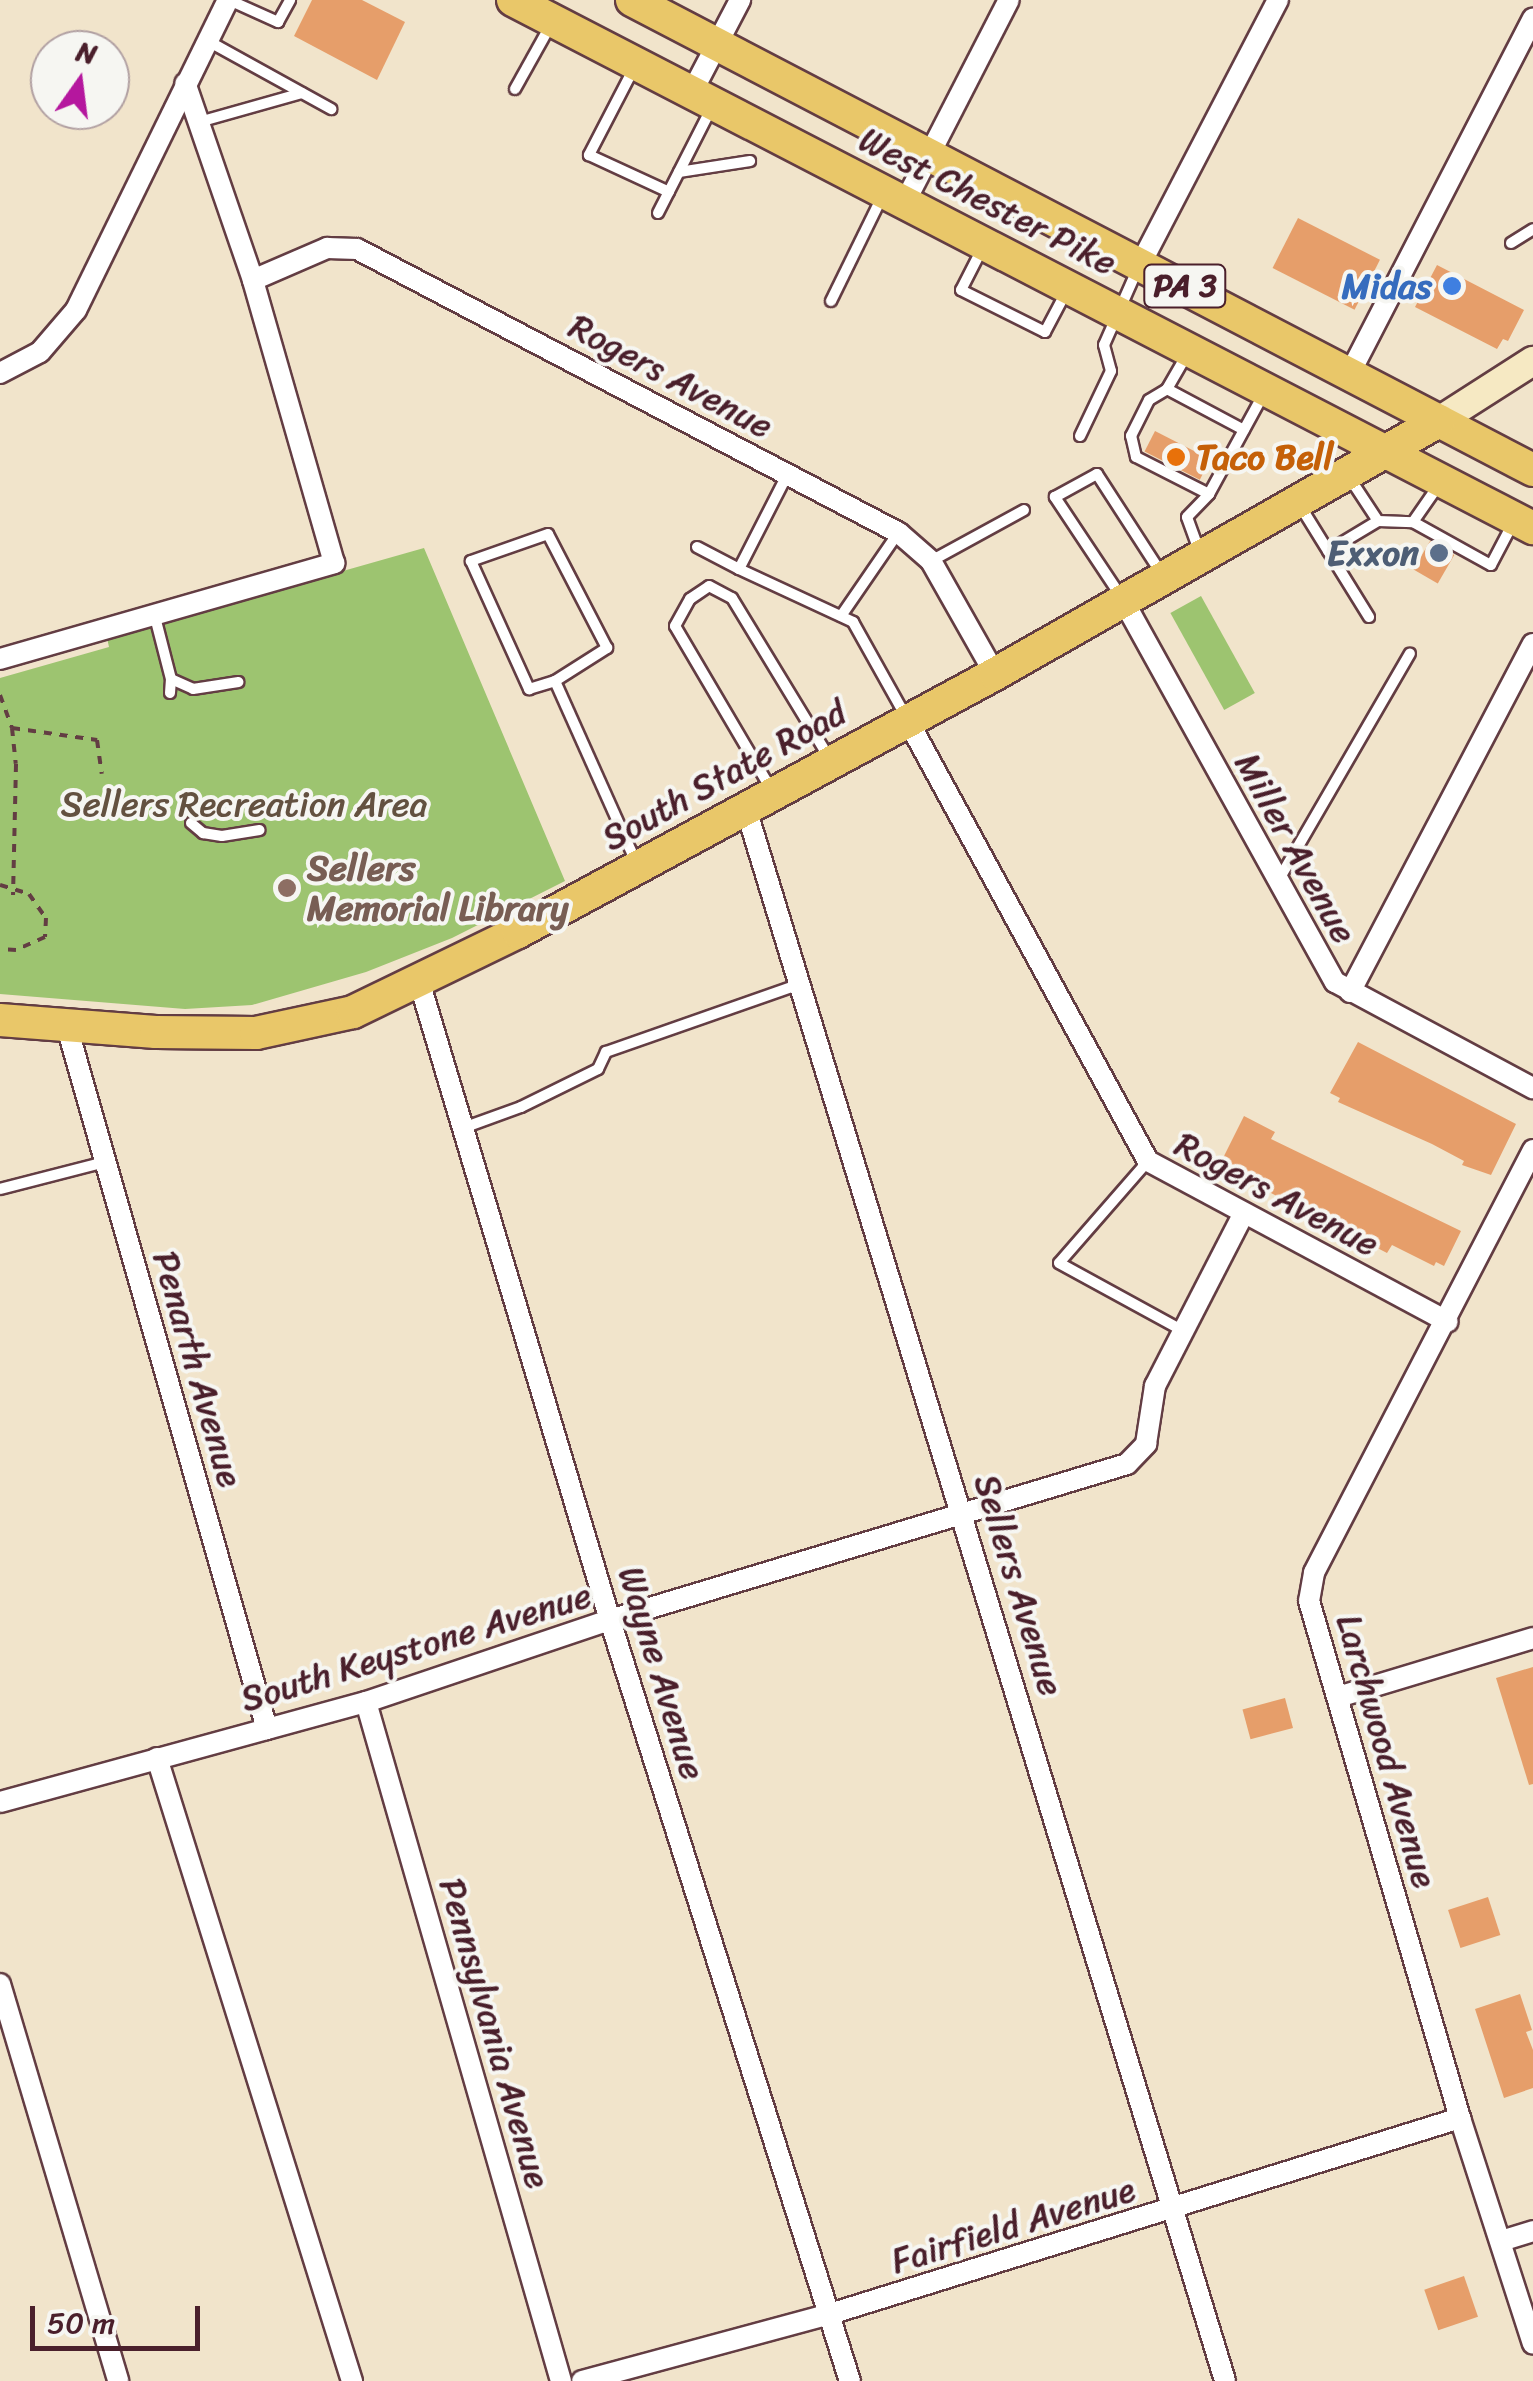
<!DOCTYPE html>
<style>
body{margin:0}
#map{position:relative;width:1533px;height:2381px;overflow:hidden;background:#f1e4cb;font-family:Sriracha,sans-serif}
div>[style]{position:absolute}
.green>*{inset:0;background:#9dc470;transform-origin:0 0}
.building>*{inset:0;background:#e69e6a;transform-origin:0 0}
.path>*{height:4px;margin-top:-2px;transform-origin:0;background:repeating-linear-gradient(90deg,#633d43 0 8px,transparent 0 16px)}
.roads{filter:drop-shadow(2px 0 #633d43) drop-shadow(-2px 0 #633d43) drop-shadow(0 2px #633d43) drop-shadow(0 -2px #633d43)}
.service>*{height:10px;margin:-5px;padding:0 5px;transform-origin:5px;border-radius:5px;background:#fff}
.minor>*{height:20px;margin:-10px;padding:0 10px;transform-origin:10px;border-radius:10px;background:#fff}
.secondary>*{height:28px;margin:-14px;padding:0 14px;transform-origin:14px;border-radius:14px;background:#f6e9c3}
.primary>*{height:32px;margin:-16px;padding:0 16px;transform-origin:16px;border-radius:16px;background:#e9c769}
.dots>*{width:28px;height:28px;translate:-50% -50%;box-sizing:border-box;border:5px solid #f6f6f2;border-radius:50%}
span{translate:-50% -50%;white-space:nowrap;text-align:center;line-height:1.15;-webkit-text-stroke:8px #f6f6f2;paint-order:stroke}
.shield-label span{padding:2px 8px;background:#f6f6f2;border:2px solid;border-radius:8px;-webkit-text-stroke-width:0}
.shield-label{font-size:32px;color:#4a1f2b;font-weight:700}
.street-label{font-size:35px;color:#4a1f2b}
.shop-label{font-size:35px;color:#366cbe;font-weight:700}
.right{translate:-100% -50%;text-align:right}
.food-label{font-size:35px;color:#c56008;font-weight:700}
.left{translate:0 -50%;text-align:left}
.service-label{font-size:35px;color:#4e5e75;font-weight:700}
.park-label{font-size:35px;color:#635140}
.education-label{font-size:35px;color:#785e54;font-weight:700}
.north{position:absolute;left:30px;top:30px;width:100px;height:100px;box-sizing:border-box;background:#f6f6f2;border:2px solid #b1a0a2;border-radius:50%;rotate:14deg;font-size:28px;font-weight:700;line-height:40px;text-align:center;color:#4a1f2b}
.north::after{content:'';display:block;margin:auto;width:35px;height:45px;background:#b5179e;clip-path:polygon(50% 0,100% 100%,50% 72%,0 100%)}
.scale{position:absolute;left:30px;top:2306px;width:170px;height:45px;box-sizing:border-box;border:5px solid #4a1f2b;border-top:0;padding-left:12px;font-size:30px;line-height:35px;white-space:nowrap;color:#4a1f2b;-webkit-text-stroke:8px #f6f6f2;paint-order:stroke}
</style>
<div id="map">
<div class="green">
<div style="clip-path:polygon(424px 548px,565px 881px,452px 938px,366px 972px,252px 1005px,185px 1009px,0 994px,0 678px,109px 647px,107px 638px)"></div>
<div style="left:1201px;top:596px;width:111px;height:35px;rotate:61deg"></div>
</div>
<div class="building">
<div style="clip-path:polygon(312px 0,362px 0,405px 22px,377px 80px,294px 36px)"></div>
<div style="left:1298px;top:218px;width:92px;height:56px;rotate:27deg"></div>
<div style="clip-path:polygon(1437px 265px,1524px 310px,1508px 341px,1503px 339px,1497px 349px,1415px 307px)"></div>
<div style="left:1155px;top:431px;width:62px;height:23px;rotate:27deg"></div>
<div style="left:1430px;top:541px;width:28px;height:33px;rotate:30deg"></div>
<div style="clip-path:polygon(1358px 1042px,1516px 1124px,1491px 1175px,1462px 1165px,1464px 1161px,1432px 1144px,1338px 1102px,1340px 1098px,1330px 1093px)"></div>
<div style="clip-path:polygon(1244px 1116px,1275px 1132px,1271px 1139px,1461px 1231px,1444px 1266px,1436px 1262px,1434px 1266px,1392px 1245px,1387px 1253px,1219px 1166px)"></div>
<div style="clip-path:polygon(1533px 1667px,1533px 1784px,1529px 1785px,1496px 1678px)"></div>
<div style="left:1285px;top:1698px;width:31px;height:44px;rotate:75deg"></div>
<div style="left:1488px;top:1897px;width:40px;height:42px;rotate:72deg"></div>
<div style="clip-path:polygon(1520px 1994px,1532px 2030px,1526px 2032px,1533px 2050px,1533px 2088px,1504px 2098px,1475px 2009px)"></div>
<div style="left:1464px;top:2276px;width:43px;height:42px;rotate:71deg"></div>
</div>
<div class="path">
<div style="left:0;top:695px;width:35px;rotate:70deg"></div>
<div style="left:12px;top:728px;width:36px;rotate:84deg"></div>
<div style="left:16px;top:764px;width:131px;rotate:91.3deg"></div>
<div style="left:12px;top:728px;width:86px;rotate:8deg"></div>
<div style="left:97px;top:740px;width:34px;rotate:82deg"></div>
<div style="left:0;top:885px;width:30px;rotate:17deg"></div>
<div style="left:29px;top:894px;width:29px;rotate:55deg"></div>
<div style="left:46px;top:918px;width:19px;rotate:93deg"></div>
<div style="left:45px;top:937px;width:32px;rotate:156deg"></div>
<div style="left:16px;top:950px;width:16px;rotate:-176deg"></div>
</div>
<div class="roads">
<div class="service">
<div style="left:229px;top:0;width:54px;rotate:24.2deg"></div>
<div style="left:278px;top:22px;width:25px;rotate:-61deg"></div>
<div style="left:208px;top:41px;width:141px;rotate:28.9deg"></div>
<div style="left:633px;top:70px;width:96px;rotate:117.4deg"></div>
<div style="left:589px;top:155px;width:88px;rotate:24.8deg"></div>
<div style="left:515px;top:89px;width:72px;rotate:-60.9deg"></div>
<div style="left:199px;top:122px;width:107px;rotate:-15.7deg"></div>
<div style="left:679px;top:172px;width:72px;rotate:-8.8deg"></div>
<div style="left:658px;top:213px;width:117px;rotate:-63deg"></div>
<div style="left:1511px;top:243px;width:26px;rotate:-32deg"></div>
<div style="left:982px;top:249px;width:46px;rotate:117.1deg"></div>
<div style="left:961px;top:290px;width:94px;rotate:26.6deg"></div>
<div style="left:1045px;top:332px;width:43px;rotate:-62.2deg"></div>
<div style="left:831px;top:301px;width:116px;rotate:-63.9deg"></div>
<div style="left:1167px;top:389px;width:39px;rotate:-60deg"></div>
<div style="left:1080px;top:436px;width:72px;rotate:-64.5deg"></div>
<div style="left:1111px;top:371px;width:27px;rotate:-105deg"></div>
<div style="left:1104px;top:345px;width:84px;rotate:-66.2deg"></div>
<div style="left:1351px;top:480px;width:49px;rotate:56.6deg"></div>
<div style="left:1209px;top:494px;width:82px;rotate:-153.1deg"></div>
<div style="left:1136px;top:457px;width:22px;rotate:-103deg"></div>
<div style="left:1131px;top:436px;width:40px;rotate:-63.4deg"></div>
<div style="left:1149px;top:400px;width:21px;rotate:-31deg"></div>
<div style="left:1167px;top:389px;width:87px;rotate:28deg"></div>
<div style="left:1299px;top:504px;width:133px;rotate:58.2deg"></div>
<div style="left:1413px;top:522px;width:89px;rotate:28.9deg"></div>
<div style="left:1491px;top:565px;width:45px;rotate:-62.3deg"></div>
<div style="left:697px;top:547px;width:47px;rotate:27.6deg"></div>
<div style="left:739px;top:569px;width:106px;rotate:-62.9deg"></div>
<div style="left:1328px;top:551px;width:58px;rotate:-31deg"></div>
<div style="left:1378px;top:521px;width:35px;rotate:2deg"></div>
<div style="left:1413px;top:522px;width:44px;rotate:-55.2deg"></div>
<div style="left:1200px;top:553px;width:38px;rotate:-110deg"></div>
<div style="left:1187px;top:517px;width:32px;rotate:-46deg"></div>
<div style="left:1209px;top:494px;width:113px;rotate:-61.4deg"></div>
<div style="left:931px;top:561px;width:106px;rotate:-28.7deg"></div>
<div style="left:739px;top:569px;width:126px;rotate:24.9deg"></div>
<div style="left:853px;top:622px;width:109px;rotate:60.8deg"></div>
<div style="left:1120px;top:595px;width:118px;rotate:-123.6deg"></div>
<div style="left:1055px;top:497px;width:48px;rotate:-28.7deg"></div>
<div style="left:1097px;top:474px;width:118px;rotate:57.1deg"></div>
<div style="left:154px;top:613px;width:68px;rotate:75.6deg"></div>
<div style="left:841px;top:616px;width:101px;rotate:-55.5deg"></div>
<div style="left:555px;top:681px;width:62px;rotate:-32.4deg"></div>
<div style="left:607px;top:648px;width:128px;rotate:-117.4deg"></div>
<div style="left:548px;top:534px;width:82px;rotate:160.7deg"></div>
<div style="left:471px;top:561px;width:141px;rotate:65.6deg"></div>
<div style="left:529px;top:689px;width:27px;rotate:-17deg"></div>
<div style="left:555px;top:681px;width:198px;rotate:65.9deg"></div>
<div style="left:170px;top:693px;width:14px;rotate:-86deg"></div>
<div style="left:171px;top:679px;width:24px;rotate:24deg"></div>
<div style="left:193px;top:689px;width:46px;rotate:-8.8deg"></div>
<div style="left:771px;top:789px;width:189px;rotate:-120.5deg"></div>
<div style="left:675px;top:626px;width:31px;rotate:-61deg"></div>
<div style="left:690px;top:599px;width:23px;rotate:-34deg"></div>
<div style="left:709px;top:586px;width:26px;rotate:28deg"></div>
<div style="left:732px;top:598px;width:188px;rotate:58.7deg"></div>
<div style="left:191px;top:823px;width:16px;rotate:40deg"></div>
<div style="left:203px;top:833px;width:19px;rotate:9deg"></div>
<div style="left:222px;top:836px;width:38px;rotate:-9deg"></div>
<div style="left:1278px;top:881px;width:263px;rotate:-59.9deg"></div>
<div style="left:463px;top:1128px;width:62px;rotate:-19.9deg"></div>
<div style="left:521px;top:1107px;width:86px;rotate:-26.3deg"></div>
<div style="left:598px;top:1069px;width:19px;rotate:-65deg"></div>
<div style="left:606px;top:1052px;width:206px;rotate:-19.3deg"></div>
<div style="left:1148px;top:1161px;width:135px;rotate:131.1deg"></div>
<div style="left:1059px;top:1263px;width:141px;rotate:28.7deg"></div>
<div style="left:0;top:1189px;width:108px;rotate:-14.4deg"></div>
</div>
<div class="minor">
<div style="left:692px;top:92px;width:104px;rotate:-62.4deg"></div>
<div style="left:905px;top:202px;width:227px;rotate:-62.8deg"></div>
<div style="left:1141px;top:263px;width:297px;rotate:-62.5deg"></div>
<div style="left:253px;top:280px;width:81px;rotate:-23.4deg"></div>
<div style="left:327px;top:248px;width:30px;rotate:2deg"></div>
<div style="left:357px;top:249px;width:612px;rotate:27.65deg"></div>
<div style="left:899px;top:533px;width:43px;rotate:41.2deg"></div>
<div style="left:931px;top:561px;width:130px;rotate:60.5deg"></div>
<div style="left:0;top:373px;width:45px;rotate:-27.7deg"></div>
<div style="left:40px;top:352px;width:55px;rotate:-49.4deg"></div>
<div style="left:76px;top:310px;width:345px;rotate:-63.9deg"></div>
<div style="left:1350px;top:373px;width:399px;rotate:-62.7deg"></div>
<div style="left:1123px;top:600px;width:437px;rotate:61deg"></div>
<div style="left:1335px;top:982px;width:225px;rotate:28.2deg"></div>
<div style="left:0;top:659px;width:348px;rotate:-16deg"></div>
<div style="left:334px;top:563px;width:294px;rotate:-106deg"></div>
<div style="left:253px;top:280px;width:208px;rotate:-109deg"></div>
<div style="left:908px;top:721px;width:501px;rotate:61.39deg"></div>
<div style="left:1148px;top:1161px;width:340px;rotate:28.2deg"></div>
<div style="left:746px;top:809px;width:1643px;rotate:73.05deg"></div>
<div style="left:419px;top:981px;width:667px;rotate:73.36deg"></div>
<div style="left:610px;top:1620px;width:798px;rotate:72.5deg"></div>
<div style="left:1350px;top:992px;width:393px;rotate:-62.3deg"></div>
<div style="left:67px;top:1027px;width:730px;rotate:74.1deg"></div>
<div style="left:1533px;top:1150px;width:476px;rotate:117.4deg"></div>
<div style="left:1314px;top:1573px;width:28px;rotate:100deg"></div>
<div style="left:1309px;top:1601px;width:539px;rotate:73.72deg"></div>
<div style="left:1460px;top:2118px;width:237px;rotate:72.1deg"></div>
<div style="left:1338px;top:1697px;width:204px;rotate:-16.8deg"></div>
<div style="left:366px;top:1702px;width:706px;rotate:73.98deg"></div>
<div style="left:157px;top:1758px;width:653px;rotate:72.62deg"></div>
<div style="left:0;top:1802px;width:379px;rotate:-15.3deg"></div>
<div style="left:366px;top:1702px;width:257px;rotate:-18.6deg"></div>
<div style="left:610px;top:1620px;width:540px;rotate:-16.79deg"></div>
<div style="left:1127px;top:1464px;width:28px;rotate:-46deg"></div>
<div style="left:1146px;top:1444px;width:59px;rotate:-81.2deg"></div>
<div style="left:1155px;top:1386px;width:192px;rotate:-62.8deg"></div>
<div style="left:0;top:1984px;width:414px;rotate:73.4deg"></div>
<div style="left:1501px;top:2241px;width:34px;rotate:-17deg"></div>
<div style="left:582px;top:2381px;width:257px;rotate:-15.1deg"></div>
<div style="left:830px;top:2314px;width:660px;rotate:-17.28deg"></div>
</div>
<div class="secondary">
<div style="left:1439px;top:421px;width:112px;rotate:-32.6deg"></div>
</div>
<div class="primary">
<div style="left:513px;top:0;width:1149px;rotate:27.37deg"></div>
<div style="left:632px;top:0;width:1016px;rotate:27.55deg"></div>
<div style="left:0;top:1020px;width:156px;rotate:4.4deg"></div>
<div style="left:156px;top:1032px;width:100px;rotate:0.6deg"></div>
<div style="left:256px;top:1033px;width:99px;rotate:-12.2deg"></div>
<div style="left:353px;top:1012px;width:183px;rotate:-25.9deg"></div>
<div style="left:518px;top:932px;width:542px;rotate:-28.41deg"></div>
<div style="left:995px;top:674px;width:511px;rotate:-29.68deg"></div>
</div>
</div>
<div class="dots">
<div style="left:1452px;top:286px;background:#3f7fe0"></div>
<div style="left:1176px;top:457px;background:#e8710a"></div>
<div style="left:1439px;top:553px;background:#5c6f8a"></div>
<div style="left:287px;top:888px;background:#8d6e63"></div>
</div>
<div class="shield-label">
<span style="left:1185px;top:286px">PA 3</span>
</div>
<div class="street-label">
<span style="left:988px;top:201px;rotate:27deg">West Chester Pike</span>
<span style="left:671px;top:376px;rotate:28deg">Rogers Avenue</span>
<span style="left:724px;top:775px;rotate:-29deg">South State Road</span>
<span style="left:1296px;top:848px;rotate:61deg">Miller Avenue</span>
<span style="left:1277px;top:1194px;rotate:28deg">Rogers Avenue</span>
<span style="left:198px;top:1369px;rotate:74deg">Penarth Avenue</span>
<span style="left:1019px;top:1585px;rotate:73deg">Sellers Avenue</span>
<span style="left:416px;top:1647px;rotate:-17deg">South Keystone Avenue</span>
<span style="left:662px;top:1673px;rotate:73deg">Wayne Avenue</span>
<span style="left:1387px;top:1751px;rotate:74deg">Larchwood Avenue</span>
<span style="left:495px;top:2033px;rotate:74deg">Pennsylvania Avenue</span>
<span style="left:1013px;top:2225px;rotate:-17deg">Fairfield Avenue</span>
</div>
<div class="shop-label">
<span class="right" style="left:1432px;top:286px">Midas</span>
</div>
<div class="food-label">
<span class="left" style="left:1196px;top:457px">Taco Bell</span>
</div>
<div class="service-label">
<span class="right" style="left:1419px;top:553px">Exxon</span>
</div>
<div class="park-label">
<span style="left:244px;top:804px">Sellers Recreation Area</span>
</div>
<div class="education-label">
<span class="left" style="left:307px;top:888px">Sellers<br>Memorial Library</span>
</div>
<div class="north">N</div>
<div class="scale">50 m</div>
</div>
